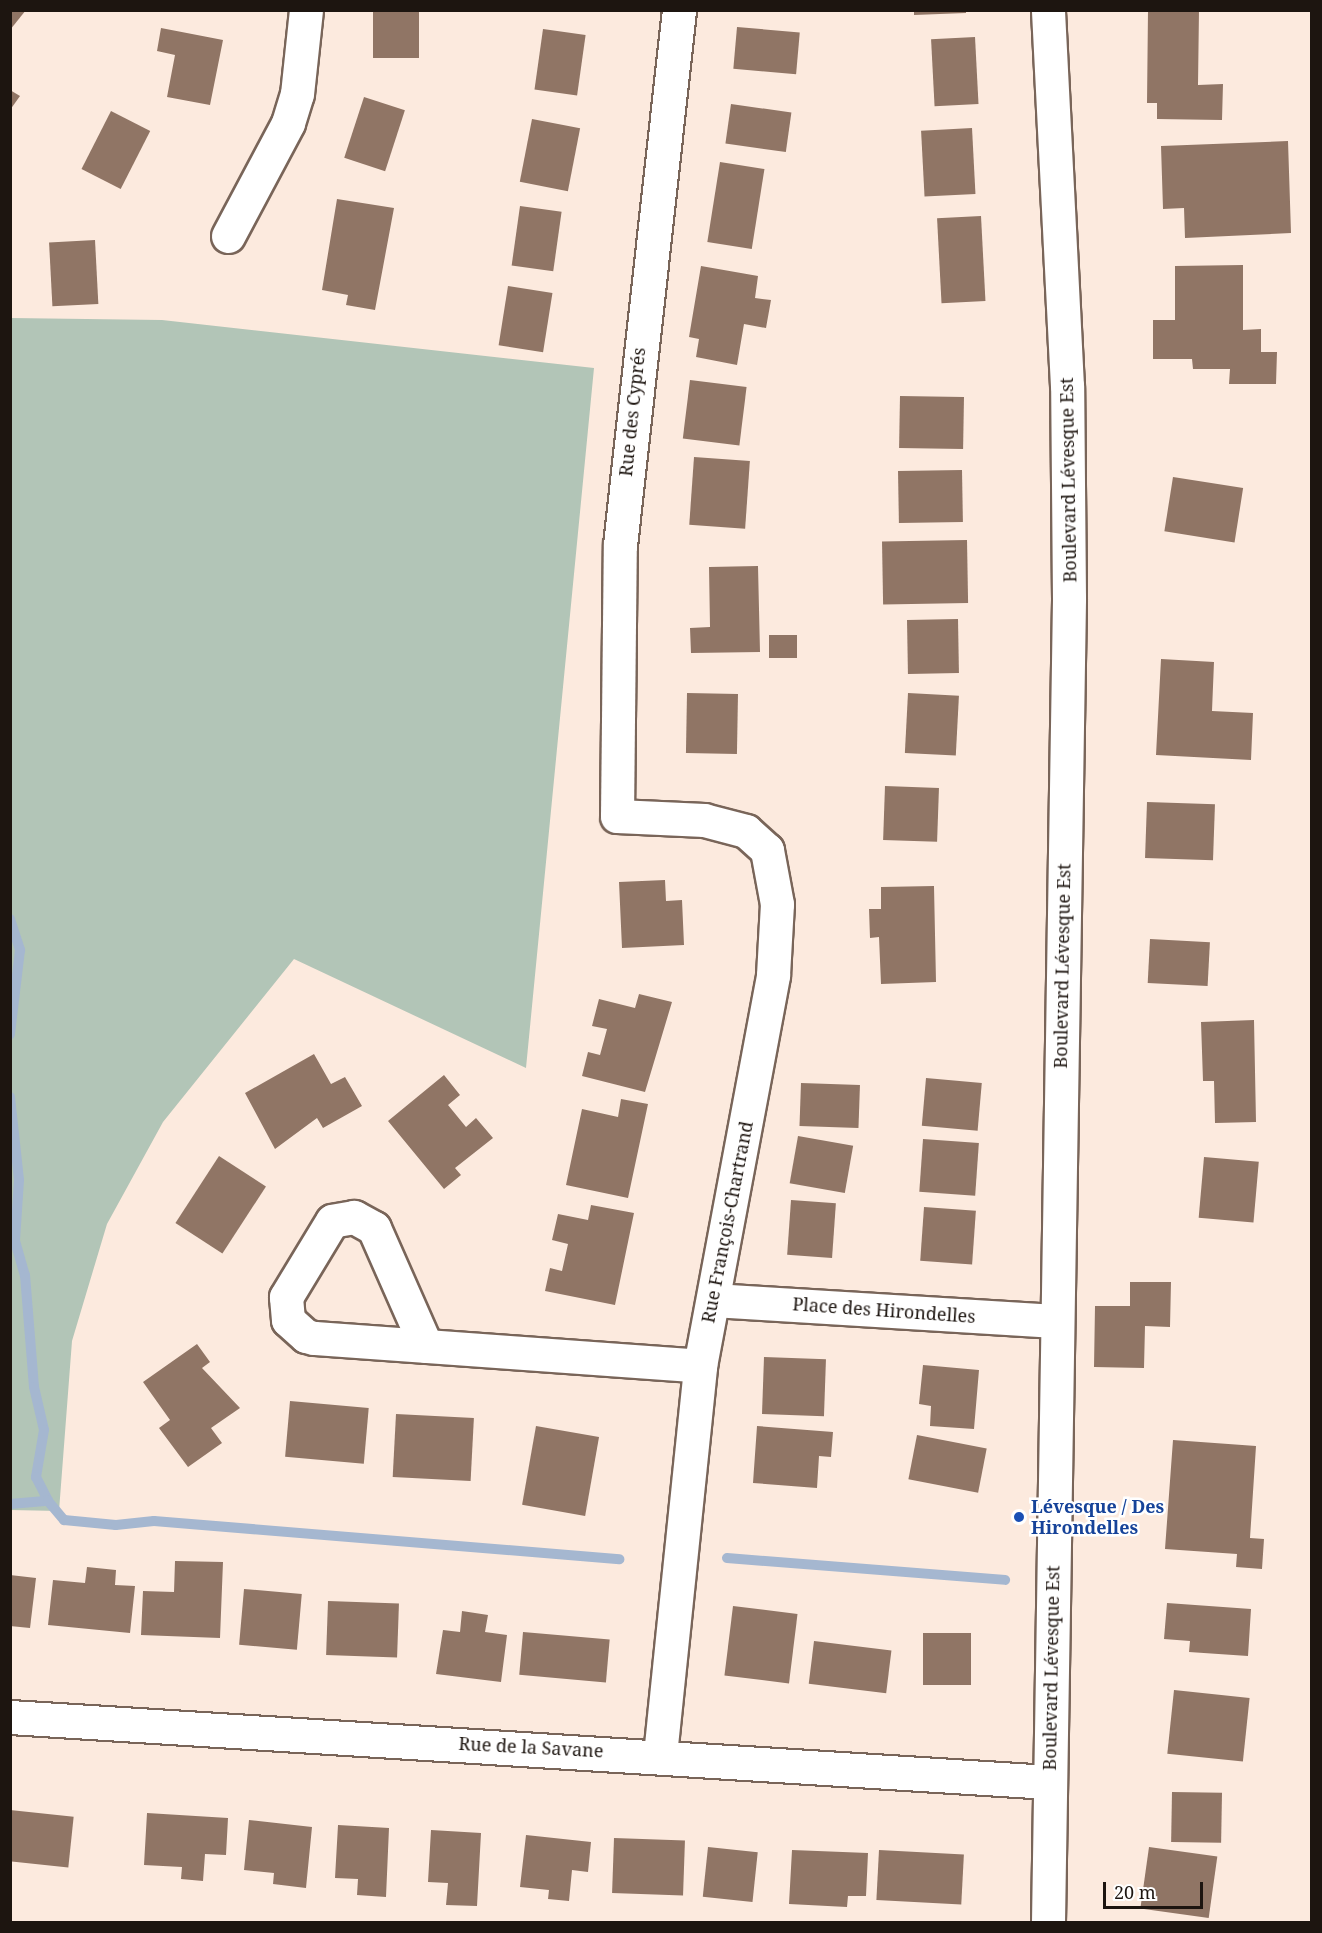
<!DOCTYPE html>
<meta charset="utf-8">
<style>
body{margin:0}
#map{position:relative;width:1322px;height:1933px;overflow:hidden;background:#fceade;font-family:"Noto Serif",serif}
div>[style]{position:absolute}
.green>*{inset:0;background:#b2c5b7}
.stream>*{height:10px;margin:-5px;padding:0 5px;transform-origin:5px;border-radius:5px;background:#a5b7d0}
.building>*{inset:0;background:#907565;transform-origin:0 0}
.roads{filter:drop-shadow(2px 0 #796559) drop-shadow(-2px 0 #796559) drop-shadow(0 2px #796559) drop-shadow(0 -2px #796559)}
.minor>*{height:33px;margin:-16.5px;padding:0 16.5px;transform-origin:16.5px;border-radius:16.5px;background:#fff}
.dots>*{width:16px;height:16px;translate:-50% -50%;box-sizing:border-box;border:3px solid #fff;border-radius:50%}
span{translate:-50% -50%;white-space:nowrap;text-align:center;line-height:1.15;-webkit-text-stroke:5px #fff;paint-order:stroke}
.street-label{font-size:18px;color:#1d1510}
.transit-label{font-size:18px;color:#164399;font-weight:700}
.left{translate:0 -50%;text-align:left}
.frame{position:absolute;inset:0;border:12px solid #1d1510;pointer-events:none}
.scale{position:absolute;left:1103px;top:1882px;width:100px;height:27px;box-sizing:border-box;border:3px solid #1d1510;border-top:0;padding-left:8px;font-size:18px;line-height:21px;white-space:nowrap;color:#1d1510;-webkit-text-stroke:4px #fff;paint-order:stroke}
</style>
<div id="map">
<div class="green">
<div style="clip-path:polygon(11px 318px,162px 320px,594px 368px,526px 1068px,294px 959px,163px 1122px,107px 1224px,72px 1341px,59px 1511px,10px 1510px)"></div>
</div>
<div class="stream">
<div style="left:10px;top:919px;width:33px;rotate:72deg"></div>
<div style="left:20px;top:950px;width:85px;rotate:96.8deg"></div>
<div style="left:10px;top:1097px;width:83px;rotate:83.8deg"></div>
<div style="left:19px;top:1180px;width:61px;rotate:93.8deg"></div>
<div style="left:15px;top:1241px;width:35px;rotate:74deg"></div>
<div style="left:25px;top:1275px;width:112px;rotate:85.4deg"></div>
<div style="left:34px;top:1387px;width:44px;rotate:76.9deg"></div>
<div style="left:44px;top:1430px;width:48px;rotate:99.7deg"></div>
<div style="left:36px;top:1477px;width:27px;rotate:63deg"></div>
<div style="left:10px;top:1504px;width:38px;rotate:-5deg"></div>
<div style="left:48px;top:1501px;width:25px;rotate:50deg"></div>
<div style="left:64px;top:1520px;width:52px;rotate:5.5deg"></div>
<div style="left:116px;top:1525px;width:38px;rotate:-6deg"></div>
<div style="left:154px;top:1521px;width:467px;rotate:4.7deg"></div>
<div style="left:727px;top:1558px;width:279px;rotate:4.5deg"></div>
</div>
<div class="building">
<div style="clip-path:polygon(10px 10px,26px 10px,10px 30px)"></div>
<div style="left:373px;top:10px;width:46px;height:48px"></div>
<div style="clip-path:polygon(914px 10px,966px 10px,966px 13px,914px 15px)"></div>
<div style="clip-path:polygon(1148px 10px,1199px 10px,1198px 85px,1223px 84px,1222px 120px,1157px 119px,1157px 103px,1147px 103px)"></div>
<div style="left:737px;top:27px;width:63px;height:42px;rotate:5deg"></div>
<div style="clip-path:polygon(161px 28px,223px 40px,210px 105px,167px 97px,175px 55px,157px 51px)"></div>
<div style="left:543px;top:29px;width:43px;height:61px;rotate:8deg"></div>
<div style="left:975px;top:37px;width:67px;height:44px;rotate:87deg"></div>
<div style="clip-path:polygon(10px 90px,20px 96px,10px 110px)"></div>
<div style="left:364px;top:97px;width:43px;height:64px;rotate:18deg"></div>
<div style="left:731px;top:104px;width:61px;height:40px;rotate:8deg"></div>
<div style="left:111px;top:111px;width:44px;height:65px;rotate:27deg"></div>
<div style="left:532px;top:119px;width:49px;height:64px;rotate:11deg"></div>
<div style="left:972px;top:128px;width:66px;height:51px;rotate:87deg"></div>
<div style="clip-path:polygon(1288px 141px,1291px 233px,1185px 238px,1184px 208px,1163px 209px,1161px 146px)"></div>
<div style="left:720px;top:162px;width:45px;height:81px;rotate:9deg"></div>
<div style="clip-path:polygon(337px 199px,394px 208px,375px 310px,346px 305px,348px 295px,322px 290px)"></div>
<div style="left:520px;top:206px;width:42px;height:60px;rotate:8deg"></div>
<div style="left:981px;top:216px;width:85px;height:44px;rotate:87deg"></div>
<div style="left:95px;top:240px;width:64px;height:46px;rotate:87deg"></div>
<div style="clip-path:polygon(1243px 265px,1243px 330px,1261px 329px,1261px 352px,1277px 352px,1276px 384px,1229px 384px,1230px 369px,1193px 369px,1192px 359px,1153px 359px,1153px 320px,1175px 320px,1175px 266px)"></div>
<div style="clip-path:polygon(701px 266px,758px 276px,755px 298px,771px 300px,766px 328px,744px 324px,737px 365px,696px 357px,699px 339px,689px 337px)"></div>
<div style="left:508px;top:286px;width:45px;height:60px;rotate:9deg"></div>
<div style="left:690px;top:380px;width:57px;height:59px;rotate:7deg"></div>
<div style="left:900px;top:396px;width:64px;height:52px;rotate:1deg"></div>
<div style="left:694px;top:457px;width:56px;height:68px;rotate:4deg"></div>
<div style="left:962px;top:470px;width:52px;height:64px;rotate:89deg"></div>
<div style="left:1173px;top:477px;width:71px;height:55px;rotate:9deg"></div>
<div style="left:967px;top:540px;width:63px;height:85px;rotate:89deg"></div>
<div style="clip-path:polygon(758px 566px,760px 652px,691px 653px,690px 628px,710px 627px,709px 567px)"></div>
<div style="left:958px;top:619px;width:54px;height:51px;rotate:89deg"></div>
<div style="left:797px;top:635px;width:23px;height:28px;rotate:90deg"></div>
<div style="clip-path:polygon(1161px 659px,1214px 662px,1212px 711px,1253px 713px,1251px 760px,1156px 755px)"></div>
<div style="left:687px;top:693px;width:51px;height:60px;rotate:1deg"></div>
<div style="left:908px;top:693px;width:51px;height:60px;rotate:3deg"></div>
<div style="left:885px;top:786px;width:54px;height:54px;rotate:2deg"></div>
<div style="left:1147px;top:802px;width:68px;height:56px;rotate:2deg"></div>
<div style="clip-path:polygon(665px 880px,666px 901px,682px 900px,684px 945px,622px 948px,619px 882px)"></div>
<div style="clip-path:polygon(934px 886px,936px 982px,881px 984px,879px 937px,870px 938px,869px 909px,881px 909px,881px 887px)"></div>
<div style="left:1150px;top:939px;width:60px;height:44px;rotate:3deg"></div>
<div style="clip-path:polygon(639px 994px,672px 1002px,645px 1092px,582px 1076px,588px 1052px,600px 1055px,607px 1029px,592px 1026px,599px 999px,635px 1008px)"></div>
<div style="clip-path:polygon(1254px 1020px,1256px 1122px,1215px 1123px,1214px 1081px,1203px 1081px,1201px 1022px)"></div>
<div style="clip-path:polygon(314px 1054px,331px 1084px,345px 1077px,362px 1106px,323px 1128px,317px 1118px,275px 1149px,245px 1093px)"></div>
<div style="clip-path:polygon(444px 1075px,460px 1095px,448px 1105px,466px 1127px,476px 1118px,493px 1138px,455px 1168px,461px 1175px,444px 1189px,388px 1121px)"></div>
<div style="left:926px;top:1078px;width:56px;height:48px;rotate:5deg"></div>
<div style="left:801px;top:1083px;width:59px;height:43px;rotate:2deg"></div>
<div style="clip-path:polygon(621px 1099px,648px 1104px,628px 1198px,566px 1185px,582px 1109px,618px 1117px)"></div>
<div style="left:798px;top:1136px;width:56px;height:48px;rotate:10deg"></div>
<div style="left:923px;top:1139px;width:56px;height:53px;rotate:4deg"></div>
<div style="left:219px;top:1156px;width:56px;height:80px;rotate:33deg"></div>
<div style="left:1204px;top:1157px;width:55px;height:61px;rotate:5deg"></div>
<div style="left:791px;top:1200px;width:45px;height:55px;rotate:4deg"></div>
<div style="clip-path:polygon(591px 1205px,634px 1213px,615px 1305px,545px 1291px,550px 1268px,562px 1271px,568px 1244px,552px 1240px,558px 1214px,588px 1220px)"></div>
<div style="left:924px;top:1207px;width:52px;height:54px;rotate:4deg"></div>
<div style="clip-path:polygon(1130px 1282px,1171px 1282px,1170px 1327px,1145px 1326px,1144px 1368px,1094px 1367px,1095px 1306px,1130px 1306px)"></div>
<div style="clip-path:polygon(197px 1344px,210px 1362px,202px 1368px,240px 1408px,211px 1428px,222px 1443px,188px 1467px,159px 1428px,170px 1420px,143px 1382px)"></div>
<div style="left:764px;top:1357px;width:62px;height:57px;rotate:2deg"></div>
<div style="clip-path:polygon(923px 1365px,979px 1370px,974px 1429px,930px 1426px,931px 1406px,919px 1404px)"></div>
<div style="left:290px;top:1401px;width:79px;height:56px;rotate:5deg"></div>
<div style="left:396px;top:1414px;width:78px;height:63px;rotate:3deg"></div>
<div style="left:536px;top:1426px;width:64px;height:80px;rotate:10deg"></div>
<div style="clip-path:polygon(757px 1426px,833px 1432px,831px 1457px,819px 1456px,817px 1488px,753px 1483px)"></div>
<div style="left:917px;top:1435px;width:71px;height:45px;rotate:11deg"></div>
<div style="clip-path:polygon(1173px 1440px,1256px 1446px,1250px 1538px,1264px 1539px,1262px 1569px,1236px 1567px,1237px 1554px,1165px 1549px)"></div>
<div style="clip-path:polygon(175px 1561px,223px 1562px,220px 1638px,141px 1635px,143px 1591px,174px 1592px)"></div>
<div style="clip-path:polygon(87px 1567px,116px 1570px,115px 1585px,135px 1586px,130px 1633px,48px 1625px,53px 1580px,85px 1583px)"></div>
<div style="clip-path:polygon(10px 1575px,36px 1578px,30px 1628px,10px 1626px)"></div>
<div style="left:244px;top:1589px;width:58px;height:56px;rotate:5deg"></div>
<div style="left:328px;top:1601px;width:71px;height:54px;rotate:2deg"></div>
<div style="clip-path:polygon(1167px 1603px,1251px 1609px,1248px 1656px,1189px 1652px,1190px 1641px,1164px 1639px)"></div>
<div style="left:733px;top:1606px;width:65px;height:70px;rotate:7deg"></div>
<div style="clip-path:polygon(462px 1611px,488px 1615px,485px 1632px,507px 1635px,501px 1682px,436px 1674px,443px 1630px,460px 1632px)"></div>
<div style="left:523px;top:1632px;width:87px;height:43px;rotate:5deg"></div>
<div style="left:923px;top:1633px;width:48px;height:52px"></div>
<div style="left:814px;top:1641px;width:78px;height:43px;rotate:7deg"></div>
<div style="left:1174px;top:1690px;width:76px;height:64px;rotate:6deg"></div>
<div style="left:1172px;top:1792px;width:50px;height:50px;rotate:1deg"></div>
<div style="left:10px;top:1810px;width:64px;height:51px;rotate:6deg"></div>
<div style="clip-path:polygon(147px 1813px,228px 1818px,226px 1855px,205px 1854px,203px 1881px,181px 1879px,182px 1867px,144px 1865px)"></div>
<div style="clip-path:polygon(249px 1820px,312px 1827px,306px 1888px,273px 1884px,274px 1873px,244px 1870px)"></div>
<div style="clip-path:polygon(338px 1825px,389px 1828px,386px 1897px,357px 1895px,358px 1879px,335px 1878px)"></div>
<div style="clip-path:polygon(431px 1830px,481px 1833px,477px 1906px,446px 1905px,448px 1883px,428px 1882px)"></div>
<div style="clip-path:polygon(526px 1835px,591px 1842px,588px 1872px,572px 1870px,569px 1901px,548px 1899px,549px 1890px,520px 1887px)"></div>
<div style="left:614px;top:1838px;width:71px;height:55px;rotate:2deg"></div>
<div style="left:708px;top:1847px;width:50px;height:50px;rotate:6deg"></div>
<div style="left:1149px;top:1847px;width:69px;height:62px;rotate:8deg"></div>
<div style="clip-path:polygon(792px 1850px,868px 1853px,866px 1896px,848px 1896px,847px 1907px,789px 1904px)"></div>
<div style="left:879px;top:1850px;width:85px;height:50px;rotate:3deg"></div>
</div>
<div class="roads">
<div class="minor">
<div style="left:228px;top:236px;width:128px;rotate:-62deg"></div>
<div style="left:288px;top:123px;width:30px;rotate:-73deg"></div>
<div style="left:297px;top:94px;width:84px;rotate:-83.9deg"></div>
<div style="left:713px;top:1300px;width:343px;rotate:3.5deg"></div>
<div style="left:426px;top:1346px;width:129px;rotate:-113.8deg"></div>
<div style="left:374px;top:1228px;width:23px;rotate:-151deg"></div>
<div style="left:354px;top:1217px;width:22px;rotate:170deg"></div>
<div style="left:332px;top:1221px;width:89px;rotate:121.2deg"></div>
<div style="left:286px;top:1297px;width:23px;rotate:85deg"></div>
<div style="left:288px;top:1320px;width:24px;rotate:42deg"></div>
<div style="left:306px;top:1336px;width:8px;rotate:14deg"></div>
<div style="left:314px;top:1338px;width:387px;rotate:4.1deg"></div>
<div style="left:10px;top:1717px;width:1042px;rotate:3.58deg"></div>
<div style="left:660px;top:1755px;width:391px;rotate:-84.1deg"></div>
<div style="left:700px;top:1366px;width:398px;rotate:-79.4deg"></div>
<div style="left:773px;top:975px;width:71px;rotate:-86.8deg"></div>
<div style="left:777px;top:904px;width:55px;rotate:-100.5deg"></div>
<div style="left:767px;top:850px;width:28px;rotate:-138deg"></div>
<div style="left:746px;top:831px;width:43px;rotate:-165.3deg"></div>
<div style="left:704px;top:820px;width:87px;rotate:-177.4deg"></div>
<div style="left:617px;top:816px;width:271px;rotate:-89.4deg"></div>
<div style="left:620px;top:545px;width:538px;rotate:-83.71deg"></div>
<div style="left:1048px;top:1922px;width:1324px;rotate:-89.09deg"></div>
<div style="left:1069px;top:598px;width:212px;rotate:-90.5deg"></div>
<div style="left:1067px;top:386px;width:376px;rotate:-92.9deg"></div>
</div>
</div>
<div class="dots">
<div style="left:1019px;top:1517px;background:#1a4fb4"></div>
</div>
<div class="street-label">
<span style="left:632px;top:412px;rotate:-84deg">Rue des Cyprés</span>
<span style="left:1068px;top:480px;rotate:-91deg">Boulevard Lévesque Est</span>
<span style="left:1062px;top:966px;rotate:-89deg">Boulevard Lévesque Est</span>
<span style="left:727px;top:1222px;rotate:-79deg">Rue François-Chartrand</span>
<span style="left:884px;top:1310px;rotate:4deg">Place des Hirondelles</span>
<span style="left:1051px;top:1668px;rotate:-89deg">Boulevard Lévesque Est</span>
<span style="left:531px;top:1747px;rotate:3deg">Rue de la Savane</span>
</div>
<div class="transit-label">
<span class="left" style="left:1031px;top:1517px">Lévesque / Des<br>Hirondelles</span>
</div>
<div class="frame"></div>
<div class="scale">20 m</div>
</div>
